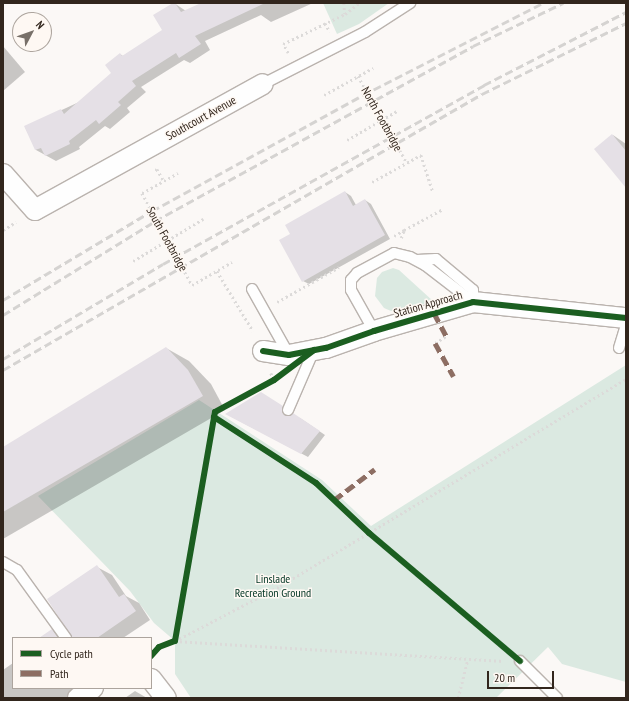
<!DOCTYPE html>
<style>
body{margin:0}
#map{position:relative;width:629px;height:701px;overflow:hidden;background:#fbf8f6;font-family:"PT Sans Narrow",sans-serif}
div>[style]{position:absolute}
.green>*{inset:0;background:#dbe9e1}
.shadow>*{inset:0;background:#0003}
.building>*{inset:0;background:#e5e0e6}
.path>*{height:2.5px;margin-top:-1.25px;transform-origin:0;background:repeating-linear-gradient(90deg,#dcdad9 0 2px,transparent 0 5px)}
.roads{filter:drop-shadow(1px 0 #bab3ae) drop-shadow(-1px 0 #bab3ae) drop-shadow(0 1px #bab3ae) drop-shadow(0 -1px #bab3ae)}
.lane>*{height:10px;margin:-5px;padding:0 5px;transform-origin:5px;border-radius:5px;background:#fefefe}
.street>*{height:20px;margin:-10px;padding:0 10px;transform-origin:10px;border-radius:10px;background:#fefefe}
.rail>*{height:3px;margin-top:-1.5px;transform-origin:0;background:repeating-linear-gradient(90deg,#d5d3d1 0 8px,transparent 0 12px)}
.path-bridge>*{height:2.5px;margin-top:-1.25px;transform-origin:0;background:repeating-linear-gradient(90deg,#dcdad9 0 2px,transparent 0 5px)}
.quiet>*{height:5px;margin-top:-2.5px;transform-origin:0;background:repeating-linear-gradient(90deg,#8d6e63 0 10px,transparent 0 15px)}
.cycleway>*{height:6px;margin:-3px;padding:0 3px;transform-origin:3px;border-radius:3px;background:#1b5e20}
span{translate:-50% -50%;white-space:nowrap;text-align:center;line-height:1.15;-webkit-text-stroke:3px #fef8f3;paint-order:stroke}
.street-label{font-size:12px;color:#32261d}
.park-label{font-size:12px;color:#003422}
.frame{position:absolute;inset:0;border:4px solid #32261d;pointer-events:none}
.legend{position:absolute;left:12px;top:637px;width:140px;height:52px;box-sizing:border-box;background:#fef8f3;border:1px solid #aca49d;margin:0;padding:5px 7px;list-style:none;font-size:12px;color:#32261d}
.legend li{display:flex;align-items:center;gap:8px;height:20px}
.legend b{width:20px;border:1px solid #aca49d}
.north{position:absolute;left:12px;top:12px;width:40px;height:40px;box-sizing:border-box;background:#fef8f3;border:1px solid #aca49d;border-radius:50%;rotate:49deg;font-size:11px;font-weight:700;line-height:16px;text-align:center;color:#32261d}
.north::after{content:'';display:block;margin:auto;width:14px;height:18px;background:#787069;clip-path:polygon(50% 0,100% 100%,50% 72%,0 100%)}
.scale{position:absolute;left:487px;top:671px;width:67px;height:18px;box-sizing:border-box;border:2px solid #32261d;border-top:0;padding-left:5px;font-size:12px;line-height:14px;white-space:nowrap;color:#32261d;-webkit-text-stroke:3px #fef8f3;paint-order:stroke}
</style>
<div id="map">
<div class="green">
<div style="clip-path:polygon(323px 3px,389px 3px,359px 24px,337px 34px)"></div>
<div style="clip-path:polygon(393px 268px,399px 270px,433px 301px,403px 311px,391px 311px,384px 308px,375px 296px,377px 278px,382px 272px)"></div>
<div style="clip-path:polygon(626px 365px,626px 682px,562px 664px,548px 647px,496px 698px,191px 698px,175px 674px,175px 641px,154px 623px,130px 591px,38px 496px,199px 400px,322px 480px,371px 526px)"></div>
</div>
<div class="shadow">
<div style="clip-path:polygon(174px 3px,186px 11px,204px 3px,313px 3px,271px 22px,261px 15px,205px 41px,210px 50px,190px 63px,184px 60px,141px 87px,146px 92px,127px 108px,130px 112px,110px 129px,105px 126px,79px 147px,80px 149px,56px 161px,36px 150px,25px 127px,79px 102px,113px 73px,120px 54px,123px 56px,164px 31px)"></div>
<div style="clip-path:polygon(3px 46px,25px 72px,3px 91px)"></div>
<div style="clip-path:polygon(613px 135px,626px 144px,626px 186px)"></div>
<div style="clip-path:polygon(345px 192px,351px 196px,356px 205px,365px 200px,371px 204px,390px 239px,309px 284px,303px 281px,291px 234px)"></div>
<div style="clip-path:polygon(166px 348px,189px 361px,211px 384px,225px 410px,3px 539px,3px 448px)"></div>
<div style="clip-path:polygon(267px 397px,288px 411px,287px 416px,300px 418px,325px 435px,308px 457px,232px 417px)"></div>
<div style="clip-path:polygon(97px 567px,112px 575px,126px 596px,139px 603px,150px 620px,123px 638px,72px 638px)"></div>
<div style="clip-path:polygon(52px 630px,65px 638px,40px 638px)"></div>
<div style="clip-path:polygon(13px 663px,13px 688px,91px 688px,76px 698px,3px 698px,3px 670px)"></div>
<div style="clip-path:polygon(135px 691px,147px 698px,125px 698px)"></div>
</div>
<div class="building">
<div style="clip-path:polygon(173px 3px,175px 3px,181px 12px,201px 3px,265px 3px,195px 36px,201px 44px,179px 58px,176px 53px,132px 81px,136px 86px,118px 102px,121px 105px,99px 124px,96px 120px,69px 141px,70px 144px,45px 156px,41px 148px,35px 150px,24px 126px,61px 109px,64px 114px,111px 73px,105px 65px,120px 53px,122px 56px,162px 30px,153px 15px)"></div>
<div style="clip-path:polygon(612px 134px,626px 151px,626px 188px,594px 149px)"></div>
<div style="clip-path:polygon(345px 191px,353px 206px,365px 199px,385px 235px,302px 282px,279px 240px,290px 234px,285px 225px)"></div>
<div style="clip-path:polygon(166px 347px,188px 370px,203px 396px,3px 512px,3px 447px)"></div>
<div style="clip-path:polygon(261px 392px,283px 406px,282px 411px,285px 416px,293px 413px,320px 431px,301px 454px,225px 414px)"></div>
<div style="clip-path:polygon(97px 565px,119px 597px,124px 594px,136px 611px,97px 638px,72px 638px,47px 599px)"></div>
<div style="clip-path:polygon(52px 629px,58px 638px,39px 638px)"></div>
</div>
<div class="path">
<div style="left:344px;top:3px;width:11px;rotate:85deg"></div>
<div style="left:345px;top:14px;width:18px;rotate:-38deg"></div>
<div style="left:325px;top:23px;width:10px;rotate:61deg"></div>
<div style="left:288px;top:53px;width:10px;rotate:-119deg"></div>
<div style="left:283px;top:44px;width:69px;rotate:-25.8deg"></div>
<div style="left:324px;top:95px;width:56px;rotate:-28.9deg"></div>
<div style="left:347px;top:140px;width:58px;rotate:-30.1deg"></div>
<div style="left:155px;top:170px;width:2px;rotate:-27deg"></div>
<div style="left:157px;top:169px;width:14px;rotate:60deg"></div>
<div style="left:372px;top:182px;width:56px;rotate:-28.9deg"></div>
<div style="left:421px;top:155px;width:38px;rotate:72deg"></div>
<div style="left:142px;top:193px;width:41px;rotate:-29.1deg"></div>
<div style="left:3px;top:230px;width:15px;rotate:-32deg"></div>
<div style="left:394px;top:236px;width:12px;rotate:-31deg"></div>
<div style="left:401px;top:238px;width:9px;rotate:-69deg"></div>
<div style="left:404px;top:230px;width:44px;rotate:-28.3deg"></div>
<div style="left:133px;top:261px;width:82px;rotate:-31deg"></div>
<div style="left:217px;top:271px;width:70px;rotate:59deg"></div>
<div style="left:192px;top:285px;width:46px;rotate:-29.9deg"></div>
<div style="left:277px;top:302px;width:71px;rotate:-29.4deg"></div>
<div style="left:435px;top:343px;width:13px;rotate:-32deg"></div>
<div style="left:271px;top:373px;width:8px;rotate:67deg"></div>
<div style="left:175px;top:641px;width:119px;rotate:-27.6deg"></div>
<div style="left:280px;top:586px;width:403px;rotate:-30.9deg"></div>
<div style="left:175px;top:641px;width:329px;rotate:3.5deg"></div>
<div style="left:458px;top:698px;width:38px;rotate:-76deg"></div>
</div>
<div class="roads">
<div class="lane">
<div style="left:263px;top:84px;width:114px;rotate:-27deg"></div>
<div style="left:365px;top:32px;width:54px;rotate:-32.8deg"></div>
<div style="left:417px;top:260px;width:19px;rotate:-3deg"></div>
<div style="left:436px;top:259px;width:48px;rotate:40deg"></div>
<div style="left:473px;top:290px;width:12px;rotate:90deg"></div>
<div style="left:252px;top:289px;width:76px;rotate:60.7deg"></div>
<div style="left:374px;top:331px;width:47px;rotate:-119.3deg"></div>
<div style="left:351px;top:290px;width:10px;rotate:-90deg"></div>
<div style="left:351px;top:280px;width:9px;rotate:-49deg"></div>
<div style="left:357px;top:273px;width:42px;rotate:-28.4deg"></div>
<div style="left:394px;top:253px;width:16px;rotate:14deg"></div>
<div style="left:410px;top:257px;width:17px;rotate:28deg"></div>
<div style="left:425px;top:265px;width:61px;rotate:37.6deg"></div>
<div style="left:619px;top:348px;width:24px;rotate:-73deg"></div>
<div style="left:288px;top:410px;width:65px;rotate:-66.6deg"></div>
<div style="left:3px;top:562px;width:16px;rotate:30deg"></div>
<div style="left:17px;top:570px;width:84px;rotate:54.2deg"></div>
<div style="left:520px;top:661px;width:52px;rotate:45deg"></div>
</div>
<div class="street">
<div style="left:3px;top:174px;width:48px;rotate:48.4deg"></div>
<div style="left:35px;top:210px;width:260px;rotate:-28.9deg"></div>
<div style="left:263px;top:351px;width:26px;rotate:9deg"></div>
<div style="left:289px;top:355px;width:38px;rotate:-11deg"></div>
<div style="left:326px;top:348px;width:51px;rotate:-19.5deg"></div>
<div style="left:374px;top:331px;width:103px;rotate:-16.3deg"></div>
<div style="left:473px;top:302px;width:154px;rotate:6deg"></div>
<div style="left:151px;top:679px;width:24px;rotate:52deg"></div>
<div style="left:78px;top:698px;width:18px;rotate:-34deg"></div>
</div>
</div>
<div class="rail">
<div style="left:3px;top:300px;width:174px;rotate:-30.9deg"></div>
<div style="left:152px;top:211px;width:241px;rotate:-28.8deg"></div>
<div style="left:363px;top:95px;width:202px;rotate:-27.1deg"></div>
<div style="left:3px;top:315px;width:179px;rotate:-31.7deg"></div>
<div style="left:155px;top:221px;width:363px;rotate:-28.8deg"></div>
<div style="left:473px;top:46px;width:100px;rotate:-25.5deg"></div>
<div style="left:3px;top:359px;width:186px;rotate:-30.7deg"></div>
<div style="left:163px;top:264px;width:368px;rotate:-29.1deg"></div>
<div style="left:484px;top:85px;width:160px;rotate:-27.2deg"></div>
<div style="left:3px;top:370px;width:553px;rotate:-29.95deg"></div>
<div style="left:482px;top:94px;width:161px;rotate:-26.2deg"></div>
</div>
<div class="path-bridge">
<div style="left:358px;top:76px;width:100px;rotate:60.6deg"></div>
<div style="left:142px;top:193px;width:105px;rotate:61.5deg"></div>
</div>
<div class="quiet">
<div style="left:434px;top:313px;width:26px;rotate:62deg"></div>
<div style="left:435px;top:343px;width:38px;rotate:61deg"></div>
<div style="left:334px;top:500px;width:51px;rotate:-37.1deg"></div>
</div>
<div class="cycleway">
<div style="left:314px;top:350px;width:50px;rotate:143.1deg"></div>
<div style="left:274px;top:380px;width:67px;rotate:151.5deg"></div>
<div style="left:215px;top:412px;width:5px;rotate:101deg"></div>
<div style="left:214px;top:417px;width:121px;rotate:32.9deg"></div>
<div style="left:316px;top:483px;width:73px;rotate:43.3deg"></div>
<div style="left:369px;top:533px;width:198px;rotate:40.3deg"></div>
<div style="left:263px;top:351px;width:26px;rotate:9deg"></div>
<div style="left:289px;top:355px;width:38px;rotate:-11deg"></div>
<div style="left:326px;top:348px;width:51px;rotate:-19.5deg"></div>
<div style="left:374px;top:331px;width:103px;rotate:-16.3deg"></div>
<div style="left:473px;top:302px;width:154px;rotate:6deg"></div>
<div style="left:151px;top:656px;width:12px;rotate:-48deg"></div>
<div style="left:159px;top:647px;width:17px;rotate:-21deg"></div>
<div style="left:175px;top:641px;width:227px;rotate:-80.1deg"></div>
</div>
<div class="street-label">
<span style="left:201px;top:118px;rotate:-29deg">Southcourt Avenue</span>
<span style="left:382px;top:119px;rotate:61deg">North Footbridge</span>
<span style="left:167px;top:239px;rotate:61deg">South Footbridge</span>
<span style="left:428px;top:304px;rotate:-16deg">Station Approach</span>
</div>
<div class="park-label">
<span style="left:273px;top:586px">Linslade<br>Recreation Ground</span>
</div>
<div class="frame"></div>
<ul class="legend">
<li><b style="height:5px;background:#1b5e20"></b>Cycle path</li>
<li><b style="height:5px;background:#8d6e63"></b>Path</li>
</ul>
<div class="north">N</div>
<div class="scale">20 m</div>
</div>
